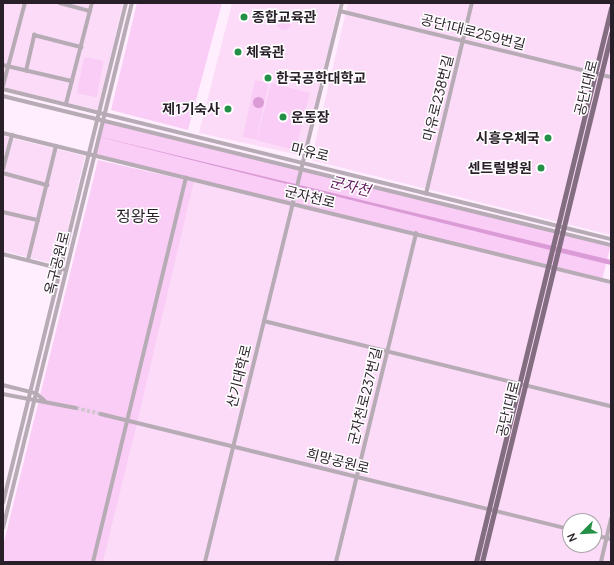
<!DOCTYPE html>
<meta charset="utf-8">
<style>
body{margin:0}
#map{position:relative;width:614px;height:565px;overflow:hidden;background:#ffeefd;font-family:Manrope,"Noto Sans KR",sans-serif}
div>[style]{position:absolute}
.built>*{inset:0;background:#fcdbf9}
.green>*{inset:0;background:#facdf6;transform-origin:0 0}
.round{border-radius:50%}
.water>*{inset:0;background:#db9bd6}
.minor-tunnel>*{height:3.5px;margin-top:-1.75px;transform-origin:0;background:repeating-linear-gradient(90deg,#d4c5d2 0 3.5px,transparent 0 5.5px)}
.minor>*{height:3.5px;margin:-1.75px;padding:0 1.75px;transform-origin:1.75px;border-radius:1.75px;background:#b7abb5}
.major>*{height:4.5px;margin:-2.25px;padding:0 2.25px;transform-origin:2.25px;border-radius:2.25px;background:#836e81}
.dots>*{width:11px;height:11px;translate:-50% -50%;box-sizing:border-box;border:2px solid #fff;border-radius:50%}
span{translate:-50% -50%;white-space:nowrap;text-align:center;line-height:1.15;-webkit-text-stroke:3px #fff;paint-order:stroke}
.poi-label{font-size:14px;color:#291f28;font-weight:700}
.left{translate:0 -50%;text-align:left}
.right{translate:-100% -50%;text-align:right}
.street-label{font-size:14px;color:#291f28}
.water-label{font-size:15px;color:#61175f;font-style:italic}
.quarter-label{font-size:16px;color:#291f28}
.frame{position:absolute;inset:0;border:4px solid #291f28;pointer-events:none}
.north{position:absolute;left:562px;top:513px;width:40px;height:40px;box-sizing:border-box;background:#fff;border:1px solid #a9a5a9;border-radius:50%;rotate:246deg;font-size:11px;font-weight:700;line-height:16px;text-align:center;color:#291f28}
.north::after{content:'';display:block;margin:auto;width:14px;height:18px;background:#248f46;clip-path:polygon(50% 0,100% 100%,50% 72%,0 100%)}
</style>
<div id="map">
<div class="built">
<div style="clip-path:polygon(3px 3px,123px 3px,98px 110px,3px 87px)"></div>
<div style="clip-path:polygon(232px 3px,339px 3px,304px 156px,199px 133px)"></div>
<div style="clip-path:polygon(348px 3px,611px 3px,611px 235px,311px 160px)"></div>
<div style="clip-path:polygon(3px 136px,85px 156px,59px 265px,3px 251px)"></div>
<div style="clip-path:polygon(evenodd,194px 182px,611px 283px,611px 562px,103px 562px,194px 182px,570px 521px,594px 521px,594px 545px,570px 545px,570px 521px)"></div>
</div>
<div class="green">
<div style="clip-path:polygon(137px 3px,222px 3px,188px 130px,111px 110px)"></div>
<div class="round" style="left:277px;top:16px;width:14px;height:14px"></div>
<div style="left:84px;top:57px;width:20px;height:37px;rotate:11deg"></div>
<div style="left:255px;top:80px;width:14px;height:58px;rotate:12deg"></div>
<div style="left:271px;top:83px;width:40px;height:59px;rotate:14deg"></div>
<div style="left:104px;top:120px;width:522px;height:36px;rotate:14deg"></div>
<div style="clip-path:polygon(98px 160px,194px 182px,136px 427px,103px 562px,3px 562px,3px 546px)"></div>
</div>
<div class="water">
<div class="round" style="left:252.5px;top:96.5px;width:11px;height:11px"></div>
<div style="clip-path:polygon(84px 133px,611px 260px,611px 265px,562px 253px)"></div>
</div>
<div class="minor-tunnel">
<div style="left:76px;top:408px;width:26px;rotate:13deg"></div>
</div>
<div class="minor">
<div style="left:60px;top:3px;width:31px;rotate:15deg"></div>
<div style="left:340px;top:11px;width:279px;rotate:13.7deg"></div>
<div style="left:3px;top:65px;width:71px;rotate:13.1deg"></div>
<div style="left:26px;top:71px;width:37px;rotate:-77deg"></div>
<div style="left:34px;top:35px;width:49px;rotate:14.3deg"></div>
<div style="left:3px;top:86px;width:86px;rotate:-75.2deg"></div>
<div style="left:3px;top:89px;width:626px;rotate:13.86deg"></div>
<div style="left:3px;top:96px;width:626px;rotate:13.77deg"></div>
<div style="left:66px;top:104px;width:104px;rotate:-75.6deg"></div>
<div style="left:3px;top:133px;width:626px;rotate:13.77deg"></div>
<div style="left:3px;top:169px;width:35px;rotate:-75deg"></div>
<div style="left:3px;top:173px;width:46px;rotate:15.3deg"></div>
<div style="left:426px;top:194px;width:196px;rotate:-76.5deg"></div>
<div style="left:3px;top:212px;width:36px;rotate:13deg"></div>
<div style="left:3px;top:254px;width:65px;rotate:14.3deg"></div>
<div style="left:28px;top:260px;width:117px;rotate:-76.2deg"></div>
<div style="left:264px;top:321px;width:357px;rotate:13.8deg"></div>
<div style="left:3px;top:385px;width:34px;rotate:14deg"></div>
<div style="left:36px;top:393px;width:11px;rotate:41deg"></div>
<div style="left:3px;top:394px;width:74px;rotate:10.9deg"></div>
<div style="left:101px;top:414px;width:483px;rotate:13.8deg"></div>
<div style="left:3px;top:503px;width:515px;rotate:-76.18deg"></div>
<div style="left:3px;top:528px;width:541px;rotate:-76.2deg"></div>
<div style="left:594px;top:535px;width:17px;rotate:13deg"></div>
<div style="left:93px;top:562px;width:395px;rotate:-76.4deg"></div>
<div style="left:205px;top:562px;width:576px;rotate:-76.23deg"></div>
<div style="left:336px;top:562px;width:338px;rotate:-76.3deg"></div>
<div style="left:601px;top:562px;width:44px;rotate:-76.9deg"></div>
</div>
<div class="major">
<div style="left:476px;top:562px;width:570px;rotate:-76.3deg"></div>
<div style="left:482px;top:562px;width:544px;rotate:-76.27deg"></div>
</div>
<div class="dots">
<div style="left:244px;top:17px;background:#248f46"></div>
<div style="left:238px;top:52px;background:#248f46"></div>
<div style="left:268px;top:78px;background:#248f46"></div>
<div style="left:228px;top:109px;background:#248f46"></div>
<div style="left:283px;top:117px;background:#248f46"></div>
<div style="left:548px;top:138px;background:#248f46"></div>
<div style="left:541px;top:168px;background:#248f46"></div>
</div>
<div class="poi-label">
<span class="left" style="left:252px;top:17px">종합교육관</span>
<span class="left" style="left:246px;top:52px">체육관</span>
<span class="left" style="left:276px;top:78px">한국공학대학교</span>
<span class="right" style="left:220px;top:109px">제1기숙사</span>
<span class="left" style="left:291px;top:117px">운동장</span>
<span class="right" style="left:540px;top:138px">시흥우체국</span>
<span class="right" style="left:532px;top:168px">센트럴병원</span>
</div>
<div class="street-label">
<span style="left:473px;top:32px;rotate:14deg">공단1대로259번길</span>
<span style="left:586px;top:88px;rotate:-76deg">공단1대로</span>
<span style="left:438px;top:98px;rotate:-76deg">마유로238번길</span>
<span style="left:310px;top:152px;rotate:14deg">마유로</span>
<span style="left:310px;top:197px;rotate:14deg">군자천로</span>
<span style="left:57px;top:263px;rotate:-76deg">옥구공원로</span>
<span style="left:239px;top:376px;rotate:-76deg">산기대학로</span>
<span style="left:365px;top:396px;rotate:-76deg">군자천로237번길</span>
<span style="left:508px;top:409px;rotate:-76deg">공단1대로</span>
<span style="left:338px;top:461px;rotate:14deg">희망공원로</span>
</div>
<div class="water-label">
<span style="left:350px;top:186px;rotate:14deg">군자천</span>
</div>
<div class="quarter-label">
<span style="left:138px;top:216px">정왕동</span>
</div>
<div class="frame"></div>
<div class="north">N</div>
</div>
